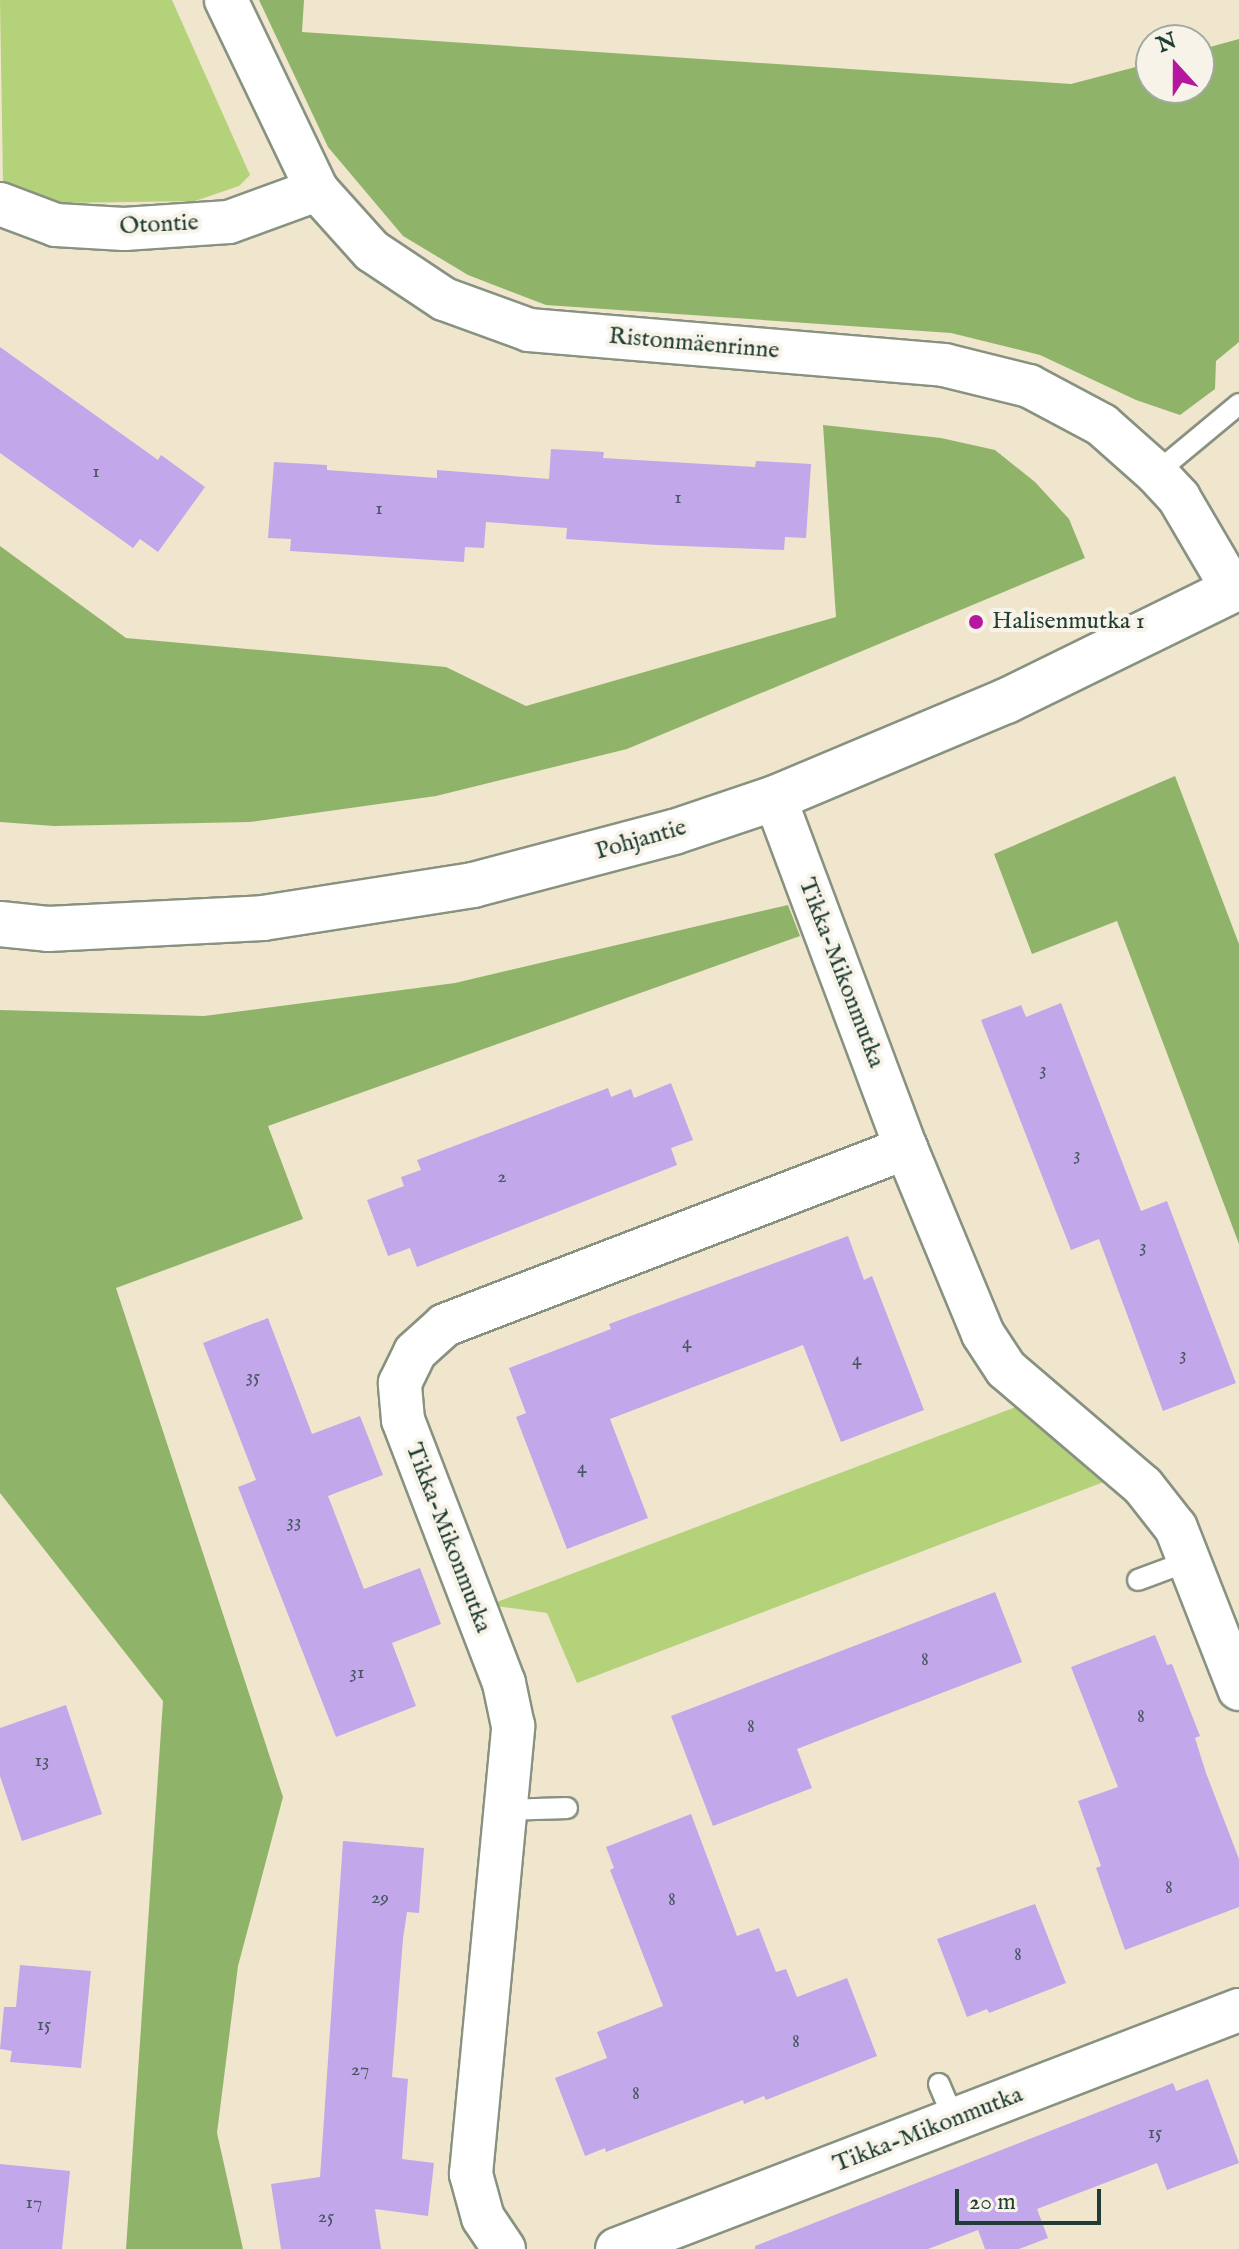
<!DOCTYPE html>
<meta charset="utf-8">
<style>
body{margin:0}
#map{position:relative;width:1239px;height:2249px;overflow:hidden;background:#f0e6cd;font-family:"IM FELL English",serif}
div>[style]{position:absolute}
.green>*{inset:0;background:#b4d279}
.forest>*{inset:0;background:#8fb469}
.building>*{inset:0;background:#c2a7ea}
.roads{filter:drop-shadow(2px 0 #889280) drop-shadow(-2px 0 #889280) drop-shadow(0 2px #889280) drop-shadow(0 -2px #889280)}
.service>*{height:20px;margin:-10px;padding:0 10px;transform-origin:10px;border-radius:10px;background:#fff}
.minor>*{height:42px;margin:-21px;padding:0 21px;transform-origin:21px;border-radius:21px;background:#fff}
.tertiary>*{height:44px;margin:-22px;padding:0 22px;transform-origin:22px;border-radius:22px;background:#fff}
.dots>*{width:22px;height:22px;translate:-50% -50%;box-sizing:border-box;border:4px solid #f7f3e8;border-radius:50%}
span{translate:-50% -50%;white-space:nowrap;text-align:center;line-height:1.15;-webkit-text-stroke:8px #f7f3e8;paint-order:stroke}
.number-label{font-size:20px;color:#485862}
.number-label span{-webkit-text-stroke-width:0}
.street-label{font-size:24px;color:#1f3d34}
.poi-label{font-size:24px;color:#1f3d34}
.left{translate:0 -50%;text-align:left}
.north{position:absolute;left:1135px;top:24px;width:80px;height:80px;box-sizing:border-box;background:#f7f3e8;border:2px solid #a1aaa0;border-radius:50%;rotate:339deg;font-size:22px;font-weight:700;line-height:32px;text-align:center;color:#1f3d34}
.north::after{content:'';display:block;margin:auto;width:28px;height:36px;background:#b5179e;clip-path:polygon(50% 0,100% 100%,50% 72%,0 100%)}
.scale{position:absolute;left:955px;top:2189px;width:146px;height:36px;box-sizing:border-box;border:4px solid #1f3d34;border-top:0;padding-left:10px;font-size:24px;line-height:28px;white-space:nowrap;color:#1f3d34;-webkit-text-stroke:6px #f7f3e8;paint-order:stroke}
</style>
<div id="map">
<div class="green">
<div style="clip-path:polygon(0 0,172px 0,250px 175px,239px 186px,195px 201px,62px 203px,3px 181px)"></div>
<div style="clip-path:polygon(1021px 1405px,1109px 1480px,577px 1683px,547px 1613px,489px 1605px)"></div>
</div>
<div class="forest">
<div style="clip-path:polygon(259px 0,304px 0,302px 32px,1071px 84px,1151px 63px,1151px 88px,1199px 88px,1199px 50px,1239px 39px,1239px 342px,1216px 361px,1215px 389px,1180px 415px,1136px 400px,1040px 355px,951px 333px,546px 305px,468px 275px,403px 236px,328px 147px)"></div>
<div style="clip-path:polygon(823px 425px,941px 438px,995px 450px,1035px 482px,1069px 519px,1085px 558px,627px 749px,436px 796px,250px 822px,54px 826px,0 822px,0 546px,126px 638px,446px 667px,526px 706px,836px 617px)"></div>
<div style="clip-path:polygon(1175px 776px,1239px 944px,1239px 1244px,1117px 921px,1032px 954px,994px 854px)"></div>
<div style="clip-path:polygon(788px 905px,800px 936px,268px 1126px,303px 1219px,116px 1288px,283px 1797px,238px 1966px,217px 2133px,243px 2249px,126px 2249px,163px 1701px,0 1493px,0 1010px,204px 1016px,455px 983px)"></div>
</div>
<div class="building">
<div style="clip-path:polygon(0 347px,158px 460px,161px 455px,205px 487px,158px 552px,140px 539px,133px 548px,0 453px)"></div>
<div style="clip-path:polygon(551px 449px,604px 452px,603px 458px,755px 467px,756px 461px,811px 464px,806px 538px,785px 537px,784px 550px,657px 545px,566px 539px,567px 528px,486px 522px,484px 548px,465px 547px,464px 562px,290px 551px,291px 539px,268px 538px,274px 462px,327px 465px,327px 470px,437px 478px,437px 470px,549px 479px)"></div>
<div style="clip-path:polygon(1061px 1003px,1141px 1211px,1167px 1201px,1236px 1383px,1163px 1411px,1099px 1239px,1071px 1250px,981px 1020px,1021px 1005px,1026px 1017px)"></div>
<div style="clip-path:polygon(671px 1083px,693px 1140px,671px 1148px,677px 1165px,417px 1267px,410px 1248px,388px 1256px,367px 1200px,404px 1186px,401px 1177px,421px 1170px,417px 1160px,608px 1088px,611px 1097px,631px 1089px,634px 1098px)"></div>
<div style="clip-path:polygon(848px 1236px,864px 1280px,872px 1276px,924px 1410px,841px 1442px,803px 1345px,610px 1419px,648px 1518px,567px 1549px,516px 1417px,526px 1413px,509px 1368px,611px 1329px,609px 1324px)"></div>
<div style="clip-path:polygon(268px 1318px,312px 1434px,360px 1416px,383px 1475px,328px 1496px,364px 1589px,420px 1568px,441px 1624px,392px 1643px,416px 1706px,336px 1737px,238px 1487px,256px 1480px,203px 1343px)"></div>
<div style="clip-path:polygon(995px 1592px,1022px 1662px,797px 1749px,812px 1788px,713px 1826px,671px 1716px)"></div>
<div style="clip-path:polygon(1155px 1635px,1167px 1665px,1172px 1664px,1200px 1736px,1195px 1738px,1206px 1773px,1239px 1859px,1239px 1907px,1125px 1950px,1096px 1868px,1101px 1866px,1078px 1801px,1118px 1787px,1071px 1667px)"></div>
<div style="clip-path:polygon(66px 1705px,102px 1814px,22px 1841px,0 1776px,0 1728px)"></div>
<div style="clip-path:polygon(691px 1814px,737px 1936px,759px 1928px,776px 1972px,786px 1969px,797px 1997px,847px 1978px,877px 2056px,766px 2100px,764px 2096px,744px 2104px,743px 2100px,606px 2152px,605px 2148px,585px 2156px,555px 2078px,607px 2058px,597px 2032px,663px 2006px,610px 1870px,614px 1868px,606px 1847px)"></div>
<div style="clip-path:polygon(343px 1841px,424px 1848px,419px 1913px,407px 1912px,403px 1939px,392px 2077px,408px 2079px,402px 2159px,434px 2163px,428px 2216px,375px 2209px,381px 2249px,281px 2249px,271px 2184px,320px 2177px)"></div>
<div style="clip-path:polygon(1035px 1904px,1066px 1983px,989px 2013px,987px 2009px,967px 2017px,937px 1939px)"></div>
<div style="clip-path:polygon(20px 1965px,91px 1971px,81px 2068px,10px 2062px,12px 2051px,0 2049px,4px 2007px,16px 2007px)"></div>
<div style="clip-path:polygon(1208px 2079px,1239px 2163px,1167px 2190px,1157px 2163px,1037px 2209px,1048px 2238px,1019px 2249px,985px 2249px,978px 2230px,928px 2249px,755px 2249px,755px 2246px,1173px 2083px,1176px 2091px)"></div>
<div style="clip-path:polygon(0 2164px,70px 2171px,62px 2249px,0 2249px)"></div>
</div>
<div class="roads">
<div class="service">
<div style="left:1156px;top:473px;width:108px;rotate:-39.7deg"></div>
<div style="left:1138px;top:1580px;width:54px;rotate:-20.4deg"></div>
<div style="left:505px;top:1810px;width:62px;rotate:-1.8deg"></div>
<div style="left:939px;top:2084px;width:39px;rotate:67deg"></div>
</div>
<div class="minor">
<div style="left:226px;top:0;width:211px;rotate:64.4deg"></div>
<div style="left:317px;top:190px;width:82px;rotate:48deg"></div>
<div style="left:372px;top:251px;width:87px;rotate:33.7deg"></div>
<div style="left:444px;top:299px;width:90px;rotate:20deg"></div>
<div style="left:529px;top:330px;width:416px;rotate:4.8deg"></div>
<div style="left:944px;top:365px;width:88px;rotate:13.9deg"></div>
<div style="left:1029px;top:386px;width:83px;rotate:28.1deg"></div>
<div style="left:1102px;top:425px;width:72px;rotate:41.6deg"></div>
<div style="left:1156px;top:473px;width:34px;rotate:47deg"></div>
<div style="left:1179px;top:498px;width:107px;rotate:59.6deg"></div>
<div style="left:0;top:204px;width:60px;rotate:20.6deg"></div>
<div style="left:56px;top:225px;width:68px;rotate:3.4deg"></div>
<div style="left:124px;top:229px;width:105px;rotate:-3.8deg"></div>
<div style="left:229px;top:222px;width:94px;rotate:-20deg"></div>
<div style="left:775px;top:798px;width:374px;rotate:69.5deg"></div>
<div style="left:906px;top:1148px;width:201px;rotate:67.5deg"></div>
<div style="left:983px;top:1334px;width:42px;rotate:56.7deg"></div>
<div style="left:1006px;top:1369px;width:180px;rotate:40.5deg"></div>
<div style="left:1143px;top:1486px;width:53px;rotate:51.8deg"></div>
<div style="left:1176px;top:1528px;width:173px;rotate:68.6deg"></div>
<div style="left:504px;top:2249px;width:37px;rotate:-124deg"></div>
<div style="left:483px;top:2218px;width:46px;rotate:-105.3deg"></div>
<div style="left:471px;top:2174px;width:450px;rotate:-84.6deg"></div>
<div style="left:513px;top:1726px;width:44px;rotate:-101.8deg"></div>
<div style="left:504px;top:1683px;width:282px;rotate:-111deg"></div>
<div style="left:403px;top:1420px;width:37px;rotate:-95deg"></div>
<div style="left:400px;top:1383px;width:34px;rotate:-64deg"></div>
<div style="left:415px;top:1352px;width:40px;rotate:-42deg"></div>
<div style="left:445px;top:1325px;width:494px;rotate:-21deg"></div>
<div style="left:617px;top:2249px;width:666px;rotate:-21.02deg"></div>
</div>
<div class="tertiary">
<div style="left:0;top:924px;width:48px;rotate:5.9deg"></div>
<div style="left:48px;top:929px;width:215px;rotate:-2.9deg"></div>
<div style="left:263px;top:918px;width:213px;rotate:-8.9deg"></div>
<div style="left:473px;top:885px;width:208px;rotate:-14.8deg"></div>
<div style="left:674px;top:832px;width:107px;rotate:-18.6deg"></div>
<div style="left:775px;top:798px;width:251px;rotate:-22.8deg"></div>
<div style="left:1006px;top:701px;width:259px;rotate:-26.1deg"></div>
</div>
</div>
<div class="dots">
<div style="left:976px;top:622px;background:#b5179e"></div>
</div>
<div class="number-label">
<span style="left:96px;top:471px">1</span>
<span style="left:678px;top:497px">1</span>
<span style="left:379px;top:508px">1</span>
<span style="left:1043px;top:1069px">3</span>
<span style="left:1077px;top:1154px">3</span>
<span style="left:502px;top:1176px">2</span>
<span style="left:1143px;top:1246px">3</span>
<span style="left:687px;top:1342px">4</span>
<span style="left:1183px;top:1354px">3</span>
<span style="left:857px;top:1359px">4</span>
<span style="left:253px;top:1376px">35</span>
<span style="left:582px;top:1467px">4</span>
<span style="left:294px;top:1521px">33</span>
<span style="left:925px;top:1659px">8</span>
<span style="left:357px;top:1672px">31</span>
<span style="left:1141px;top:1716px">8</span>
<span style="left:751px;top:1726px">8</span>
<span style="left:42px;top:1760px">13</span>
<span style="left:1169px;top:1887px">8</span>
<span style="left:380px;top:1897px">29</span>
<span style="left:672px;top:1899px">8</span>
<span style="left:1018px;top:1954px">8</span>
<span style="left:44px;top:2024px">15</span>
<span style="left:796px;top:2041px">8</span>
<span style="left:360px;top:2069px">27</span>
<span style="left:636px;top:2093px">8</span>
<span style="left:1155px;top:2132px">15</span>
<span style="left:34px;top:2202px">17</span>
<span style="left:326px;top:2216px">25</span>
</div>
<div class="street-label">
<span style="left:159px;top:225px;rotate:-3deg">Otontie</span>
<span style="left:694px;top:344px;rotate:5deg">Ristonmäenrinne</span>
<span style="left:641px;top:840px;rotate:-16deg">Pohjantie</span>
<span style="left:841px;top:973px;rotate:69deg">Tikka-Mikonmutka</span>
<span style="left:448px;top:1538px;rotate:69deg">Tikka-Mikonmutka</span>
<span style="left:928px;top:2130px;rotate:-21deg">Tikka-Mikonmutka</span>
</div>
<div class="poi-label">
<span class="left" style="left:992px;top:622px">Halisenmutka 1</span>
</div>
<div class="north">N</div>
<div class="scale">20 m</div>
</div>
